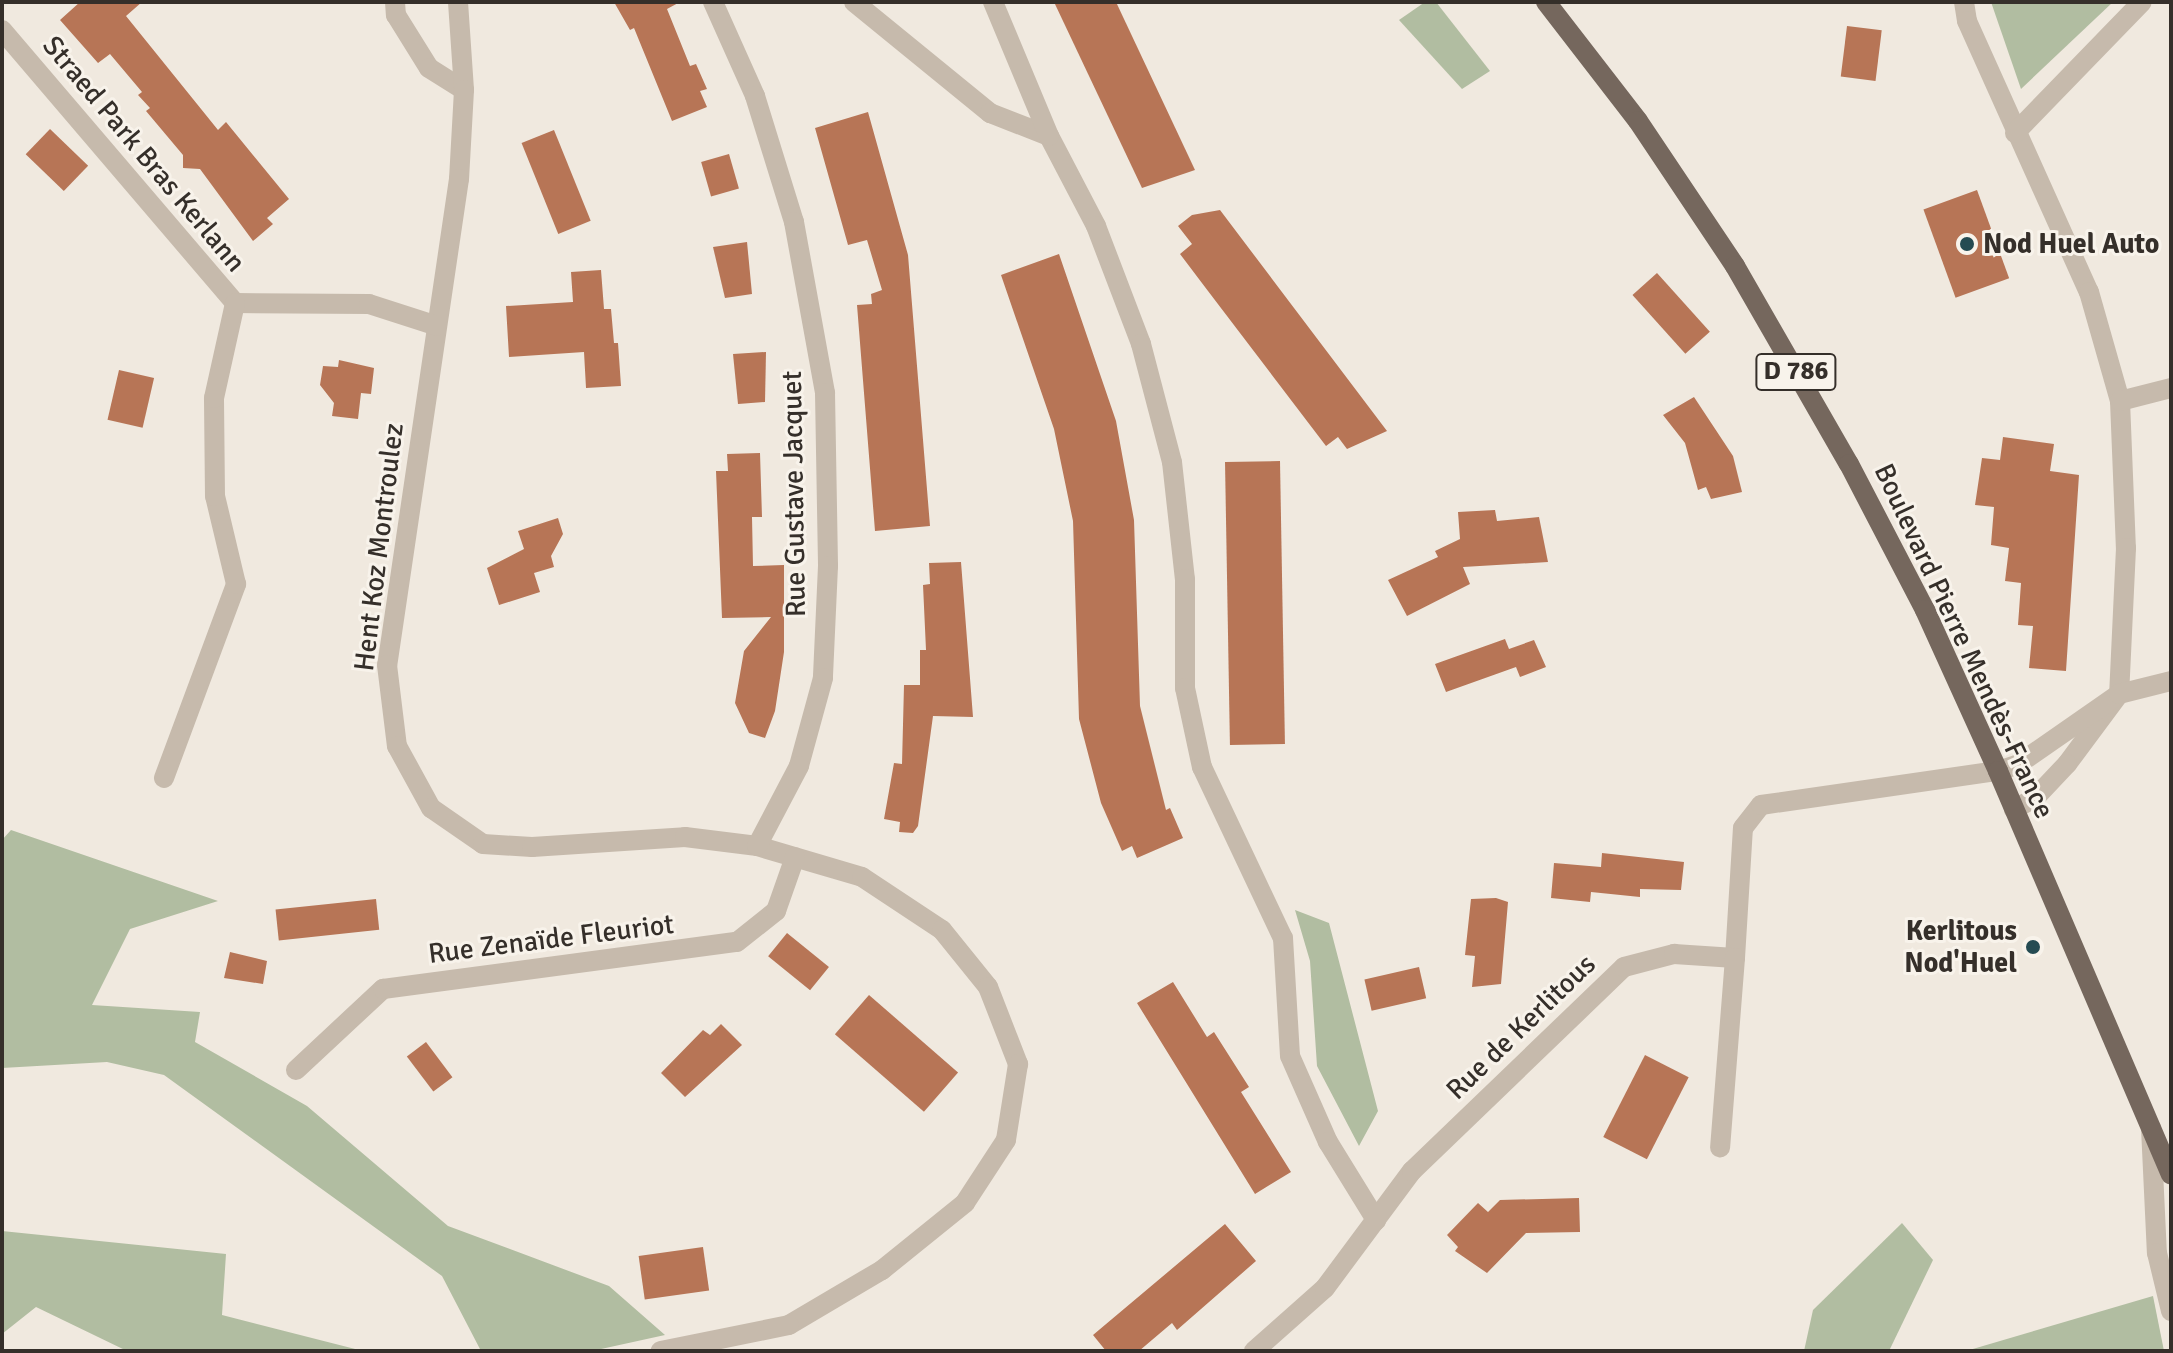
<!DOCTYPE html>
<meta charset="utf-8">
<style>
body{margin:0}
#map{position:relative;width:2173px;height:1353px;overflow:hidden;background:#f0e9df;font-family:Signika,sans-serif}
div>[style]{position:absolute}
.green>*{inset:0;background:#b1bda1}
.building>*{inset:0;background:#b77556;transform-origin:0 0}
.street>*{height:20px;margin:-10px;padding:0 10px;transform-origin:10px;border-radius:10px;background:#c6baac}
.primary>*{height:20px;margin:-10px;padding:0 10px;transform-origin:10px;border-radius:10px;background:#75675d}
.dots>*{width:22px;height:22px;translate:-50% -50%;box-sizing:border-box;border:4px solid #f8f3eb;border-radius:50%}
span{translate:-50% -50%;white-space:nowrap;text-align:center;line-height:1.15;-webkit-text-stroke:6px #f8f3eb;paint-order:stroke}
.shield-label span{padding:2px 6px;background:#f8f3eb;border:2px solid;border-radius:6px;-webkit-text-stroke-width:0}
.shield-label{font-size:26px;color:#352f2a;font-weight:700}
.street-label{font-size:28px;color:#352f2a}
.poi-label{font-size:28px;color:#352f2a;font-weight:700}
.left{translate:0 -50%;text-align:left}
.right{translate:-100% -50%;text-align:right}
.frame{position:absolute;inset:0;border:4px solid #352f2a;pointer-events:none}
</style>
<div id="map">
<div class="green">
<div style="clip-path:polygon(1425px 2px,1436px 2px,1490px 71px,1462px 89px,1399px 20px)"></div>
<div style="clip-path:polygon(1991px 2px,2113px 2px,2021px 89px)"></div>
<div style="clip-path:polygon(11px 830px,218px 901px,130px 929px,92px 1005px,200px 1012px,195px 1042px,307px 1106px,448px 1226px,609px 1286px,665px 1335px,592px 1351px,481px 1351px,442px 1276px,164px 1075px,107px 1062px,2px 1068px,2px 840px)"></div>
<div style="clip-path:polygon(1295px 910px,1329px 923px,1378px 1111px,1359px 1146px,1317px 1066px,1310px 961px)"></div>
<div style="clip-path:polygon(1902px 1223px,1933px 1260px,1889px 1351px,1804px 1351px,1813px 1310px)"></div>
<div style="clip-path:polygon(2px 1231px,226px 1254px,222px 1315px,363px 1351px,127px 1351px,36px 1307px,2px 1334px)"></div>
<div style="clip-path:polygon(2153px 1296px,2164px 1351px,1966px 1351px)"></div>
</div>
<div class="building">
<div style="clip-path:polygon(80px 2px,142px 2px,126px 16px,218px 130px,226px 122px,289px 199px,267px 218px,273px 224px,253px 241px,200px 169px,183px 168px,183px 155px,146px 111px,150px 108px,138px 95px,142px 92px,110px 54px,98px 63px,60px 20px)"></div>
<div style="clip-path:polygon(614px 2px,680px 2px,667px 9px,690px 66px,696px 64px,707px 89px,700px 91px,707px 107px,672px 121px,634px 28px,630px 30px)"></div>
<div style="clip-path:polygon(1054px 2px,1116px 2px,1195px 170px,1142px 188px)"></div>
<div style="left:1847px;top:26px;width:35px;height:51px;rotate:7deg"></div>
<div style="clip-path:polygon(868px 112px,908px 255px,930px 526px,875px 531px,857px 305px,872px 304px,871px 294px,882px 290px,867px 240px,848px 245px,815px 128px)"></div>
<div style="left:50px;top:129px;width:53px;height:35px;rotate:44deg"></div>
<div style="left:554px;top:130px;width:98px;height:35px;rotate:68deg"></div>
<div style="left:729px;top:154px;width:36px;height:29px;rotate:74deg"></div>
<div style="left:1977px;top:190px;width:94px;height:57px;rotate:70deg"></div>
<div style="clip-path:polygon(1220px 210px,1387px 431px,1347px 449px,1338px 437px,1326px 446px,1208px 291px,1180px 254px,1192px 244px,1178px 226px,1192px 215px)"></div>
<div style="clip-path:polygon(747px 242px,752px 294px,725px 298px,713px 247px)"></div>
<div style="clip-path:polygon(1059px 254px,1116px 421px,1134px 520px,1140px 706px,1166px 810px,1170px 808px,1183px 838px,1137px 858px,1132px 846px,1122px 851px,1101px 803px,1079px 719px,1073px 521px,1054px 429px,1001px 275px)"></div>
<div style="clip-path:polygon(601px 270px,604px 309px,611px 309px,614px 343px,618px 343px,621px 386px,586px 388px,584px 352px,509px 357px,506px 306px,573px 302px,571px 272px)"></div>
<div style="left:1657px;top:273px;width:79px;height:33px;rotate:48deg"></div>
<div style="clip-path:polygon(766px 352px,765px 402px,738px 404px,733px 354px)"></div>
<div style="clip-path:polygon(339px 360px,374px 368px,371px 394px,361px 393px,358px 419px,332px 416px,334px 403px,320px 385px,323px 366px,338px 367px)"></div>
<div style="left:119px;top:370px;width:36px;height:51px;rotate:13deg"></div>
<div style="clip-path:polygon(1694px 397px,1733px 456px,1742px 492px,1711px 499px,1706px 487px,1698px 490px,1685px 443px,1663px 415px)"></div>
<div style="clip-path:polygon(2003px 437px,2054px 444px,2050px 471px,2079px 475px,2066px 671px,2029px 668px,2033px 626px,2018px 625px,2021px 583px,2005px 581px,2009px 548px,1991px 545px,1994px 507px,1975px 505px,1982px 458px,2000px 460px)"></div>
<div style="clip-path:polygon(760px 453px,762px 517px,752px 517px,753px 566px,784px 565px,784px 652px,775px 711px,765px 738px,749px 733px,735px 703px,744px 651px,771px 617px,722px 618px,716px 471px,728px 471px,727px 454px)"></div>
<div style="left:1280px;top:461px;width:283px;height:55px;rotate:89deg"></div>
<div style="clip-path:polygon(1495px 510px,1497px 521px,1539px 517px,1548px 562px,1463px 567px,1470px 584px,1407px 616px,1388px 580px,1438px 557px,1435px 551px,1460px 539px,1458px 512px)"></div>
<div style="clip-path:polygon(558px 518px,563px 534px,551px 556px,554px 567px,534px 573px,540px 592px,499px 605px,487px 568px,524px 549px,518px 531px)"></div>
<div style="clip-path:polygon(961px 562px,973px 717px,933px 716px,918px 826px,913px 833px,899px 832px,900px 822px,884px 819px,894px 763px,902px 764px,904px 685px,920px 685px,920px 650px,926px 650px,923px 585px,930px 584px,929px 563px)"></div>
<div style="clip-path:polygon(1505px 639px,1509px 649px,1534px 640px,1546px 667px,1520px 677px,1516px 667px,1446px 692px,1435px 664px)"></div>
<div style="clip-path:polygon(1602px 853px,1684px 862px,1681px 890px,1640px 889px,1640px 897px,1591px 892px,1590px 902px,1551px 898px,1554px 863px,1601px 867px)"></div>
<div style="clip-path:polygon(1496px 898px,1508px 902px,1501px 984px,1472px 987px,1475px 956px,1465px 955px,1471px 899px)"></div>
<div style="left:376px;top:899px;width:31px;height:101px;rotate:84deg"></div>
<div style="left:787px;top:933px;width:54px;height:30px;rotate:39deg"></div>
<div style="clip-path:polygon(230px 952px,267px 961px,263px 984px,224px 978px)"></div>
<div style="left:1419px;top:967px;width:32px;height:56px;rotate:77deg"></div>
<div style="clip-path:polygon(1173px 982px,1207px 1037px,1214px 1032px,1249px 1087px,1241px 1092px,1291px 1172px,1255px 1194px,1137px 1003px)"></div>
<div style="left:869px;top:995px;width:118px;height:52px;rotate:41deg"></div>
<div style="clip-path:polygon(721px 1024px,742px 1045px,685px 1097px,661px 1073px,703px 1030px,710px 1035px)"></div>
<div style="left:426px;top:1042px;width:44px;height:24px;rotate:53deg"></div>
<div style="left:1645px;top:1055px;width:49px;height:92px;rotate:27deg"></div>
<div style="clip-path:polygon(1579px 1198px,1580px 1232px,1526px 1233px,1487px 1273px,1455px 1251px,1458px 1247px,1447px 1235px,1478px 1203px,1488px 1212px,1500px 1200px)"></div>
<div style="clip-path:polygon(1225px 1224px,1256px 1261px,1177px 1330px,1172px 1323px,1139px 1351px,1106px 1351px,1093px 1335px)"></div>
<div style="left:703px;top:1247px;width:44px;height:65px;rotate:82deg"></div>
</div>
<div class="street">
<div style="left:395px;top:2px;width:13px;rotate:86deg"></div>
<div style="left:396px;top:15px;width:62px;rotate:58.1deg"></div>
<div style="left:429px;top:68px;width:41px;rotate:32.2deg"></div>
<div style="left:458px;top:2px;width:88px;rotate:86.1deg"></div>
<div style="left:464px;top:90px;width:89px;rotate:93.2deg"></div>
<div style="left:459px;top:179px;width:491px;rotate:98.4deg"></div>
<div style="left:387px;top:665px;width:82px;rotate:83deg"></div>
<div style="left:397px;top:746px;width:71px;rotate:61.3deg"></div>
<div style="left:431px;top:808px;width:63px;rotate:34.7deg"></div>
<div style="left:483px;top:844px;width:49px;rotate:3.5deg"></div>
<div style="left:532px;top:847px;width:153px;rotate:-3.7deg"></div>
<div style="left:685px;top:837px;width:73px;rotate:7.1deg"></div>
<div style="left:757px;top:846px;width:109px;rotate:16.4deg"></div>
<div style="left:862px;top:877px;width:96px;rotate:33.5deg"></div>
<div style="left:942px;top:930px;width:73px;rotate:51.1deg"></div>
<div style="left:988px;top:987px;width:83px;rotate:68.7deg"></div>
<div style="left:1018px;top:1064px;width:77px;rotate:99deg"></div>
<div style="left:1006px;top:1140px;width:75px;rotate:123.1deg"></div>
<div style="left:965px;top:1203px;width:107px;rotate:141.1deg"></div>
<div style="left:882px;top:1270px;width:108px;rotate:149.4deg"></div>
<div style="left:789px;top:1325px;width:131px;rotate:168.5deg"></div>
<div style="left:713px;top:2px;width:103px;rotate:65.9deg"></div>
<div style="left:755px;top:96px;width:132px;rotate:72.8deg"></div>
<div style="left:794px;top:222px;width:174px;rotate:79.7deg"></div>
<div style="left:825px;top:393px;width:173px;rotate:89deg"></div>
<div style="left:828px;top:566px;width:112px;rotate:92.6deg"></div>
<div style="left:823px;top:678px;width:91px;rotate:105.3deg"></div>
<div style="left:799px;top:766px;width:90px;rotate:117.7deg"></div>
<div style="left:854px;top:2px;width:176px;rotate:39.2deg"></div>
<div style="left:990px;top:113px;width:63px;rotate:21.3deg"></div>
<div style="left:1049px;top:136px;width:102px;rotate:62.4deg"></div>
<div style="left:1096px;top:226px;width:126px;rotate:69.1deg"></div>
<div style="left:1141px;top:344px;width:122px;rotate:75.3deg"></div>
<div style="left:1172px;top:462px;width:118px;rotate:83.7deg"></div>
<div style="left:1185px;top:579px;width:109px;rotate:90deg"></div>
<div style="left:1185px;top:688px;width:81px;rotate:77.9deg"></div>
<div style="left:1202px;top:767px;width:189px;rotate:64.7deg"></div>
<div style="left:1283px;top:938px;width:118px;rotate:86.6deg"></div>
<div style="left:1290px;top:1056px;width:94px;rotate:66.2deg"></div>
<div style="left:1328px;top:1142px;width:92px;rotate:58.4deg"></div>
<div style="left:993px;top:2px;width:145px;rotate:67.3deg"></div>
<div style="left:1964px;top:2px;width:19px;rotate:81deg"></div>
<div style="left:1967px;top:21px;width:297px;rotate:65.8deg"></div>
<div style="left:2089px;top:292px;width:113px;rotate:74.1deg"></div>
<div style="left:2120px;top:401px;width:147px;rotate:87.7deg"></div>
<div style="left:2126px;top:548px;width:146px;rotate:92.7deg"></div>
<div style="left:2119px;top:694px;width:87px;rotate:126.6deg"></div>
<div style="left:2067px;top:764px;width:47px;rotate:133.3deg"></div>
<div style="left:2035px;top:798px;width:24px;rotate:152deg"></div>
<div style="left:2px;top:30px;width:359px;rotate:49.5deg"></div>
<div style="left:235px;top:303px;width:134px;rotate:0.4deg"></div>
<div style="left:369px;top:304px;width:71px;rotate:17.9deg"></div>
<div style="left:2015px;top:133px;width:182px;rotate:-45.9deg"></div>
<div style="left:2120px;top:401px;width:53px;rotate:-14.3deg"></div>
<div style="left:164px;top:778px;width:207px;rotate:-69.6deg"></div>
<div style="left:236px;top:584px;width:90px;rotate:-103.4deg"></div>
<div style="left:215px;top:496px;width:98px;rotate:-90.6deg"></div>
<div style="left:214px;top:398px;width:97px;rotate:-77.5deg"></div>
<div style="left:1735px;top:958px;width:130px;rotate:-86.5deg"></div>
<div style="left:1743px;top:828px;width:29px;rotate:-52deg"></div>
<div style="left:1761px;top:805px;width:239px;rotate:-8.2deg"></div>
<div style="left:1998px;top:771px;width:20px;rotate:-18deg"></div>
<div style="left:2017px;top:765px;width:124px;rotate:-34.8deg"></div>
<div style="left:2119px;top:694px;width:54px;rotate:-14deg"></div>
<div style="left:296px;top:1070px;width:119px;rotate:-43deg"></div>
<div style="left:383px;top:989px;width:357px;rotate:-7.6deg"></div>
<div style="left:737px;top:942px;width:50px;rotate:-38.5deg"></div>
<div style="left:776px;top:911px;width:57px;rotate:-70.6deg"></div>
<div style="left:2151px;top:1128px;width:125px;rotate:87.3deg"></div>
<div style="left:2157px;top:1253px;width:60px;rotate:76.4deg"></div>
<div style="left:1254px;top:1351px;width:95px;rotate:-41.6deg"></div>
<div style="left:1325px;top:1288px;width:146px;rotate:-53.4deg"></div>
<div style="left:1412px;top:1171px;width:294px;rotate:-43.9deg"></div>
<div style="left:1624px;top:967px;width:52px;rotate:-14.6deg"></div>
<div style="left:1674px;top:954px;width:61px;rotate:3.8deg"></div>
<div style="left:1735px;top:958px;width:190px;rotate:94.5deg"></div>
</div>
<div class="primary">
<div style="left:1546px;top:2px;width:150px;rotate:52.3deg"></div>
<div style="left:1638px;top:121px;width:174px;rotate:56.2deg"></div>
<div style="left:1735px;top:266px;width:228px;rotate:60.1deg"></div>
<div style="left:1849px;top:464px;width:165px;rotate:62.5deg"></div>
<div style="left:1925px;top:610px;width:177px;rotate:65.6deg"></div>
<div style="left:1998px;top:771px;width:439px;rotate:66.8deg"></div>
</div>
<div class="dots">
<div style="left:1967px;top:244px;background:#254b52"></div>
<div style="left:2033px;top:947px;background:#254b52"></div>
</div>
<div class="shield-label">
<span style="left:1796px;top:372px">D 786</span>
</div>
<div class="street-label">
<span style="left:144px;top:154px;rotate:50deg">Straed Park Bras Kerlann</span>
<span style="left:794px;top:494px;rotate:-91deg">Rue Gustave Jacquet</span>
<span style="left:379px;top:547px;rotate:-83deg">Hent Koz Montroulez</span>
<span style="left:1964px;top:641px;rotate:65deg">Boulevard Pierre Mendès-France</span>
<span style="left:551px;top:939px;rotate:-7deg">Rue Zenaïde Fleuriot</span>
<span style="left:1521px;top:1027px;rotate:-44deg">Rue de Kerlitous</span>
</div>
<div class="poi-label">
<span class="left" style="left:1983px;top:244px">Nod Huel Auto</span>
<span class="right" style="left:2017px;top:947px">Kerlitous<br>Nod'Huel</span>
</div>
<div class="frame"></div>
</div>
